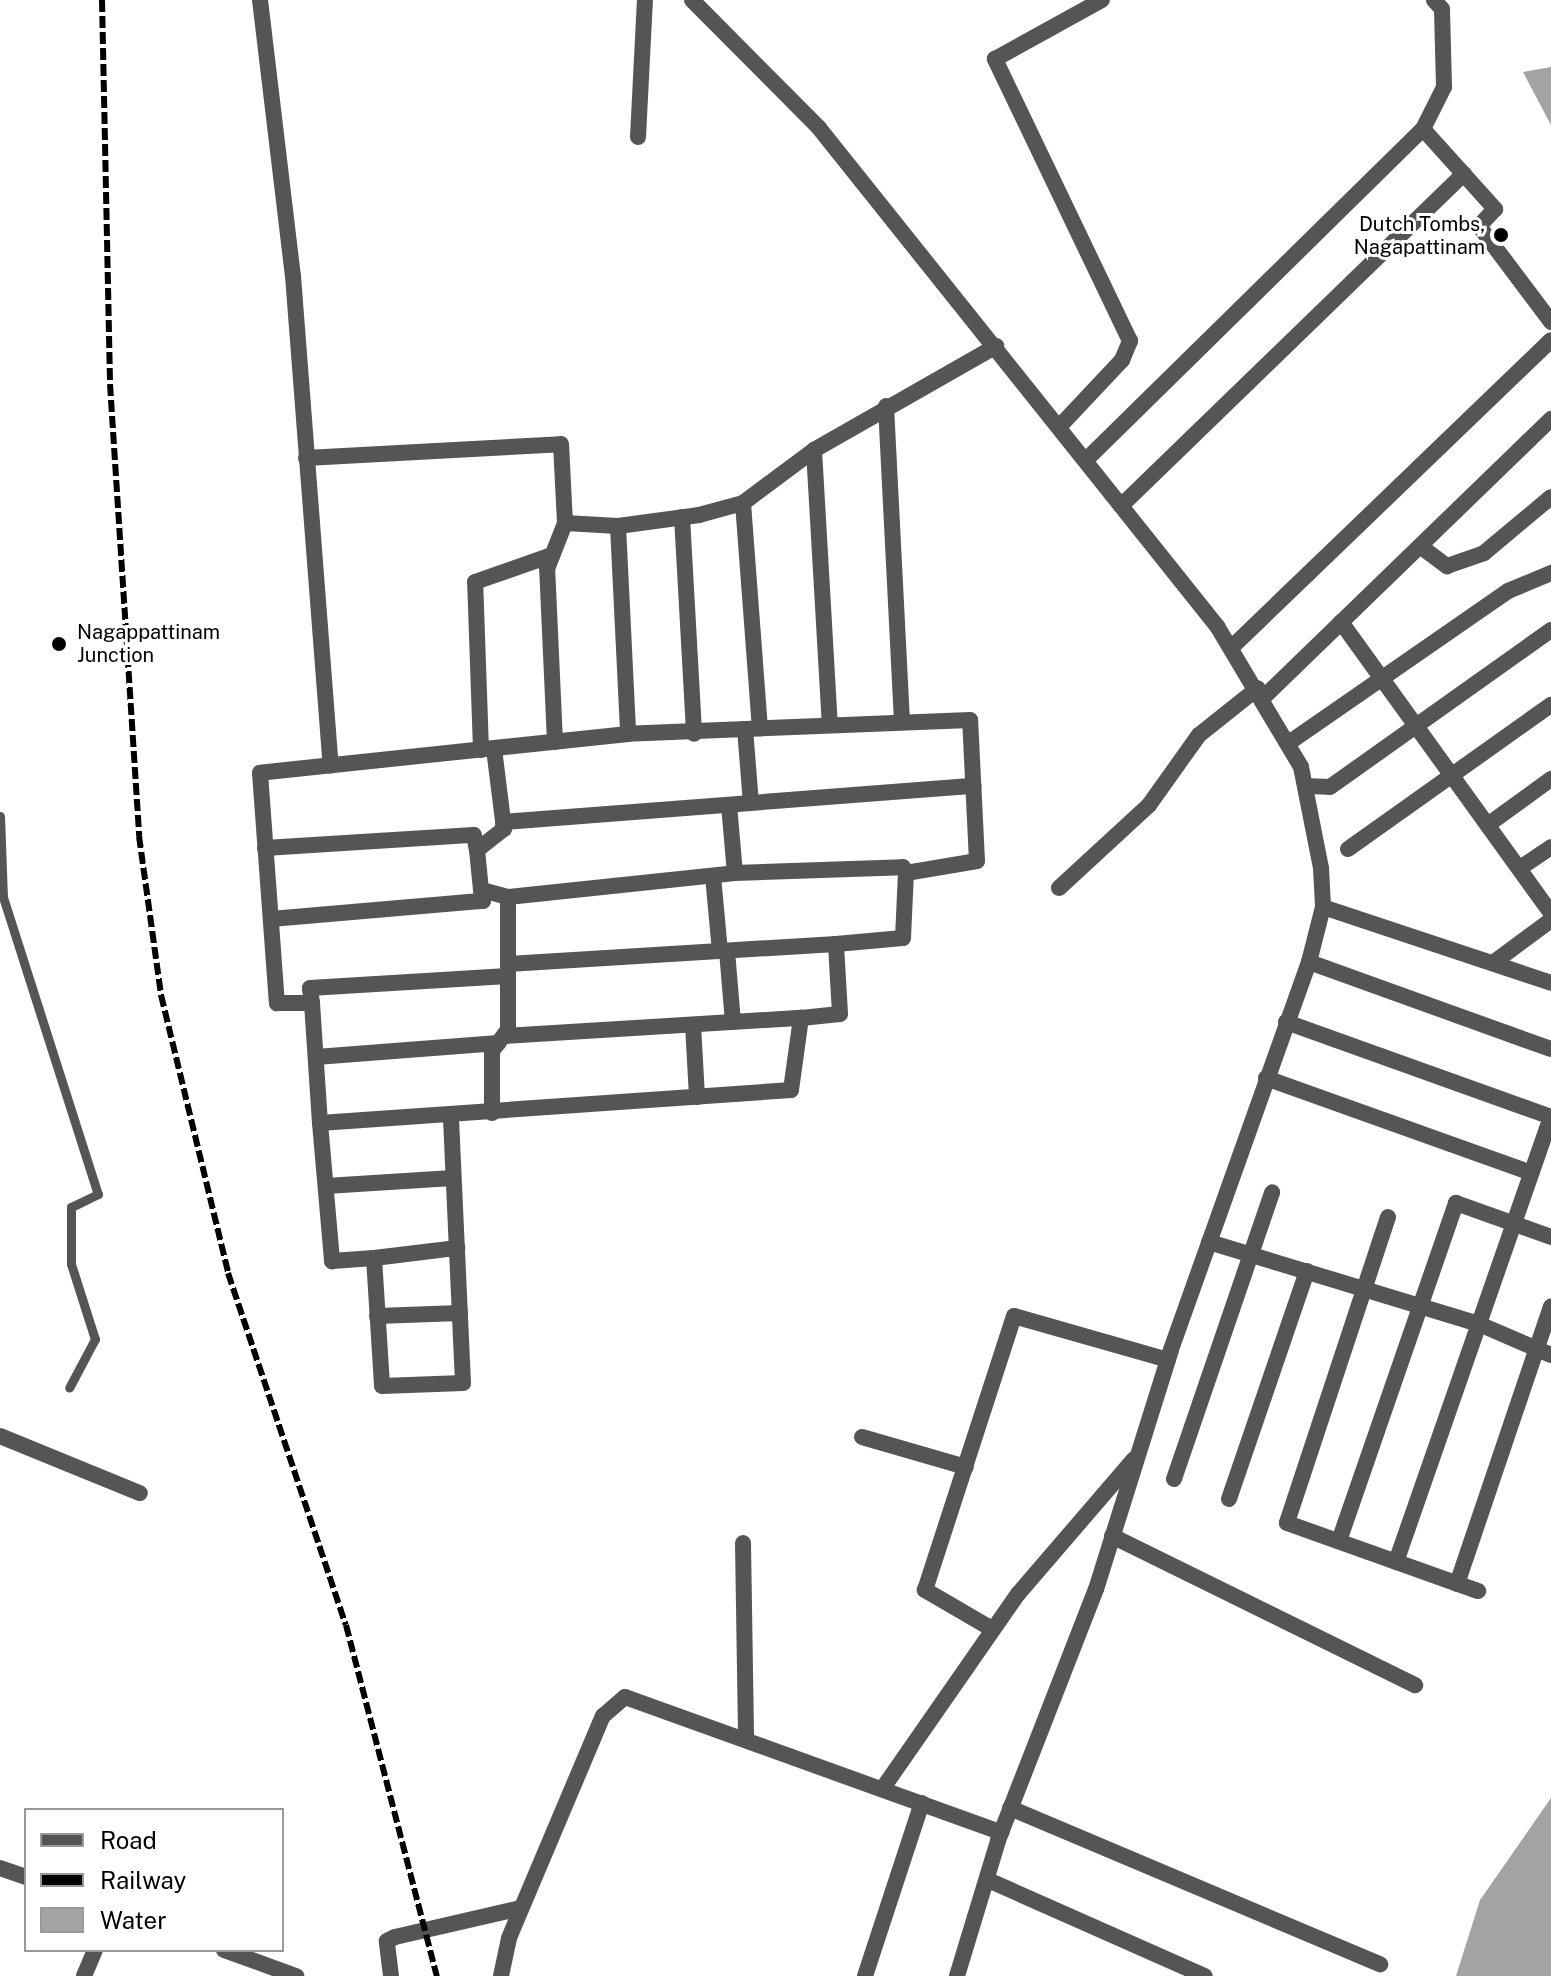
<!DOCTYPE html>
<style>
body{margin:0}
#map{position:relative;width:1551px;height:1976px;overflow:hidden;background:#fff;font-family:"Public Sans",sans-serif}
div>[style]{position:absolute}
.water>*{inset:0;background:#a3a3a3}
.service>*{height:9px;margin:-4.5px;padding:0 4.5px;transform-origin:4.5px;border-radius:4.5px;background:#555}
.minor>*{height:16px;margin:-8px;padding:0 8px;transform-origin:8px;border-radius:8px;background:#555}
.rail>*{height:6px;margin-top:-3px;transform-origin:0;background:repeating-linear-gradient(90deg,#000 0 12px,transparent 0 16px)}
.dots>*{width:22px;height:22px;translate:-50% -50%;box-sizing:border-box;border:4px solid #fff;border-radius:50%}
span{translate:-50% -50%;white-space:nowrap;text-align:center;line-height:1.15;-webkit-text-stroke:6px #fff;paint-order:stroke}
.poi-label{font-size:20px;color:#000}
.right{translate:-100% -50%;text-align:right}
.left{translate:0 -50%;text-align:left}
.legend{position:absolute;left:24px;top:1808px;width:260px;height:144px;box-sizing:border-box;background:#fff;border:2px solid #999;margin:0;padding:10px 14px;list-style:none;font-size:24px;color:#000}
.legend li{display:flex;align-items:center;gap:16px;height:40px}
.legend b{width:40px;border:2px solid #999}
</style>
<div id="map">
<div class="water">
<div style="clip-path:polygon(1551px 67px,1551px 125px,1523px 72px)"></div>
<div style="clip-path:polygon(1551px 1798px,1551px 1976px,1456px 1976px,1480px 1900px)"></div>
</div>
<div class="service">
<div style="left:0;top:816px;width:81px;rotate:87.9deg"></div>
<div style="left:3px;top:897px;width:312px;rotate:72.3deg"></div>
<div style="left:98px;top:1194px;width:30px;rotate:154deg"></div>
<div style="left:71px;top:1207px;width:57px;rotate:90deg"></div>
<div style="left:71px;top:1264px;width:79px;rotate:72.3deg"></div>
<div style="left:95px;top:1339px;width:55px;rotate:118deg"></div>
</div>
<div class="minor">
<div style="left:260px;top:0;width:278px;rotate:83.2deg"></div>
<div style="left:293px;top:276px;width:491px;rotate:85.6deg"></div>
<div style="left:692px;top:0;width:180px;rotate:45.2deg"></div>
<div style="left:819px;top:128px;width:638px;rotate:51.37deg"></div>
<div style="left:1217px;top:626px;width:164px;rotate:59.2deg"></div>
<div style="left:1301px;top:767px;width:103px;rotate:78.8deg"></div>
<div style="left:1321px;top:868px;width:39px;rotate:87deg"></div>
<div style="left:1323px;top:907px;width:57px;rotate:104.3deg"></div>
<div style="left:1309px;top:962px;width:412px;rotate:109.6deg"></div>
<div style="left:1171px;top:1350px;width:250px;rotate:107.4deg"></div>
<div style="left:1096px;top:1589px;width:270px;rotate:111.3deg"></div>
<div style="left:998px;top:1841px;width:141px;rotate:106.9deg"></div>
<div style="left:1423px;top:129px;width:108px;rotate:48deg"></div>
<div style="left:1495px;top:209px;width:23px;rotate:133deg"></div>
<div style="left:1479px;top:226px;width:120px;rotate:53.1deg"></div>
<div style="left:638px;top:137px;width:137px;rotate:-87.1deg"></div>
<div style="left:886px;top:406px;width:316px;rotate:87.1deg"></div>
<div style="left:1060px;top:426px;width:91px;rotate:-46.8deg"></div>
<div style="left:1122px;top:360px;width:21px;rotate:-67deg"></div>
<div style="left:1130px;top:341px;width:313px;rotate:-115.6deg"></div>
<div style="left:995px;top:59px;width:122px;rotate:-28.9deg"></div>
<div style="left:814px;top:450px;width:274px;rotate:86.7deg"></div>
<div style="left:306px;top:458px;width:255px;rotate:-3.1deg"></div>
<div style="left:561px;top:444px;width:79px;rotate:87.1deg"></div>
<div style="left:565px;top:523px;width:53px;rotate:3.2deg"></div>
<div style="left:618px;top:526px;width:82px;rotate:-7.7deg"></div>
<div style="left:699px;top:515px;width:46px;rotate:-15.3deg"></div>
<div style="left:743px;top:503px;width:89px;rotate:-36.7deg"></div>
<div style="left:814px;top:450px;width:210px;rotate:-29.7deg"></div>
<div style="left:1087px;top:459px;width:471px;rotate:-44.5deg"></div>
<div style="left:1423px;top:129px;width:47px;rotate:-63.4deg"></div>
<div style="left:1444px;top:87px;width:78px;rotate:-91.5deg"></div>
<div style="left:1442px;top:9px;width:12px;rotate:-132deg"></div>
<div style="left:743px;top:503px;width:226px;rotate:85.7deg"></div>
<div style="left:1122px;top:505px;width:476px;rotate:-44.1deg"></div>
<div style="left:682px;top:517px;width:217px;rotate:86.8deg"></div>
<div style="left:618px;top:526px;width:208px;rotate:87.2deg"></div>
<div style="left:1420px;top:546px;width:34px;rotate:37deg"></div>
<div style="left:1447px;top:566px;width:39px;rotate:-19deg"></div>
<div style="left:1484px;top:553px;width:87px;rotate:-39.9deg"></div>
<div style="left:1341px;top:622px;width:359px;rotate:54.2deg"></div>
<div style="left:1231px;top:648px;width:444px;rotate:-43.9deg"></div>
<div style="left:1264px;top:697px;width:400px;rotate:-44.1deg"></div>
<div style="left:745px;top:729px;width:74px;rotate:85.4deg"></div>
<div style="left:555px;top:742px;width:173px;rotate:-92.6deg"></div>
<div style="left:547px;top:569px;width:49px;rotate:-68.6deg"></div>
<div style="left:1290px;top:742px;width:265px;rotate:-34.7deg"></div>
<div style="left:1508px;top:591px;width:47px;rotate:-22.7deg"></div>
<div style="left:481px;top:750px;width:168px;rotate:-92deg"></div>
<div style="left:475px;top:582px;width:82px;rotate:-19.3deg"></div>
<div style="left:1305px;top:786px;width:25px;rotate:2deg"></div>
<div style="left:1330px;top:787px;width:271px;rotate:-35.4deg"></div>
<div style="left:729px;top:805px;width:68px;rotate:85deg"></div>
<div style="left:503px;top:822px;width:472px;rotate:-4.4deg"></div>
<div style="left:1489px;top:824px;width:77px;rotate:-36deg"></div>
<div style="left:265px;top:848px;width:209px;rotate:-3.6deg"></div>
<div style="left:474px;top:835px;width:15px;rotate:79deg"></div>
<div style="left:1348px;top:849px;width:249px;rotate:-35.4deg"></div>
<div style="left:1520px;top:868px;width:37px;rotate:-34deg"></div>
<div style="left:713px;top:876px;width:75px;rotate:84.7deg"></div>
<div style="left:1059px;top:888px;width:122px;rotate:-42.7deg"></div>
<div style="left:1149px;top:805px;width:86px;rotate:-54.5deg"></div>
<div style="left:1199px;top:735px;width:75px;rotate:-38.5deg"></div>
<div style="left:508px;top:897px;width:228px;rotate:-6deg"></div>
<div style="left:735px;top:873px;width:168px;rotate:-2deg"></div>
<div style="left:903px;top:867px;width:7px;rotate:63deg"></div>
<div style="left:1323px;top:907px;width:240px;rotate:18.4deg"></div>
<div style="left:271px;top:919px;width:213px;rotate:-4.9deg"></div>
<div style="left:483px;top:901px;width:11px;rotate:-100deg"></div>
<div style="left:727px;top:951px;width:71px;rotate:85.2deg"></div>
<div style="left:1309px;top:962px;width:257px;rotate:19.8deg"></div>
<div style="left:1493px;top:963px;width:72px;rotate:-36.6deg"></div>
<div style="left:508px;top:964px;width:329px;rotate:-3.5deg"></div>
<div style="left:312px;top:1003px;width:15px;rotate:-98deg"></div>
<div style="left:310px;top:988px;width:198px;rotate:-3.5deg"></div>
<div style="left:1286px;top:1022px;width:282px;rotate:19.7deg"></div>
<div style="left:693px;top:1025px;width:72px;rotate:86.8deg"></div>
<div style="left:504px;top:1036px;width:298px;rotate:-3.5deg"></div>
<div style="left:316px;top:1057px;width:183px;rotate:-4.4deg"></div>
<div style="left:1266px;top:1078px;width:282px;rotate:19.7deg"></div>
<div style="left:492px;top:1113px;width:62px;rotate:-90deg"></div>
<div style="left:492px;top:1051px;width:26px;rotate:-53deg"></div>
<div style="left:508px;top:1030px;width:133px;rotate:-90deg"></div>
<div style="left:508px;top:897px;width:28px;rotate:-165deg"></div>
<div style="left:481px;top:890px;width:40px;rotate:-95.7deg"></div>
<div style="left:477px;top:850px;width:34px;rotate:-38deg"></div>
<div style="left:504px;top:829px;width:81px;rotate:-97.1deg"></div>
<div style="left:320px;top:1123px;width:472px;rotate:-4deg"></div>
<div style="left:791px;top:1090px;width:73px;rotate:-82.1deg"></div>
<div style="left:801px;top:1018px;width:39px;rotate:-6deg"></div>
<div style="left:840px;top:1014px;width:70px;rotate:-93.3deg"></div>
<div style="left:836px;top:944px;width:67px;rotate:-5.1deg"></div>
<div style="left:903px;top:938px;width:65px;rotate:-87.4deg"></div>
<div style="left:906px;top:873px;width:72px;rotate:-9.6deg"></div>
<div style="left:977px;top:861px;width:141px;rotate:-92.8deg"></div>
<div style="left:970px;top:720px;width:342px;rotate:177.7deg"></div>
<div style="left:628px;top:734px;width:370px;rotate:174deg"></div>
<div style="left:260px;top:773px;width:231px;rotate:85.8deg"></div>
<div style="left:277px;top:1003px;width:35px"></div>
<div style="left:312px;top:1003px;width:120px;rotate:86.2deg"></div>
<div style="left:320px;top:1123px;width:139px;rotate:85deg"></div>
<div style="left:332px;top:1261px;width:42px;rotate:-4.1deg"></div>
<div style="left:374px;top:1258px;width:128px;rotate:86.4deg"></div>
<div style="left:382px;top:1386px;width:81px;rotate:-2.1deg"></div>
<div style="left:463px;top:1383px;width:268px;rotate:-92.6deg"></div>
<div style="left:326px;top:1186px;width:127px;rotate:-3.6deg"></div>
<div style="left:1388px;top:1217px;width:322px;rotate:108.3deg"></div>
<div style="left:1287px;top:1523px;width:203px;rotate:19.6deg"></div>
<div style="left:1209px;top:1242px;width:282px;rotate:16.9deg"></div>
<div style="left:1479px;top:1324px;width:78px;rotate:23.3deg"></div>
<div style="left:374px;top:1258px;width:84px;rotate:-6.9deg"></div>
<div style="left:377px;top:1316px;width:83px;rotate:-2.1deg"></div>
<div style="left:0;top:1436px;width:151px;rotate:22.2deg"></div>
<div style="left:862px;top:1437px;width:108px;rotate:16.1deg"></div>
<div style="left:1174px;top:1479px;width:303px;rotate:-71.1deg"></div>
<div style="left:1229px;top:1499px;width:241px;rotate:-71.1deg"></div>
<div style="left:1112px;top:1536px;width:338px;rotate:26.2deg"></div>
<div style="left:1339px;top:1541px;width:358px;rotate:-70.9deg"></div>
<div style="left:1456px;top:1203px;width:101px;rotate:19.7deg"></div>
<div style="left:743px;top:1543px;width:192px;rotate:89.1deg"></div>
<div style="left:1396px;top:1562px;width:471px;rotate:-70.8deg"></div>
<div style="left:1457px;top:1584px;width:293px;rotate:-71.3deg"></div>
<div style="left:992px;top:1629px;width:78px;rotate:-149.8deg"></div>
<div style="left:925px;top:1590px;width:288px;rotate:-72deg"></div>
<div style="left:1014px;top:1316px;width:160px;rotate:15.9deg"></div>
<div style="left:883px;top:1788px;width:236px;rotate:-55.2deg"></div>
<div style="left:1018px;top:1594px;width:178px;rotate:-49.3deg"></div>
<div style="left:1010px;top:1808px;width:402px;rotate:22.9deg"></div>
<div style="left:0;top:1868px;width:28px;rotate:19deg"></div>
<div style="left:988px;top:1880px;width:237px;rotate:23.9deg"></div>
<div style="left:224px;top:1950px;width:77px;rotate:19.9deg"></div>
<div style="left:84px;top:1976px;width:28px;rotate:-67deg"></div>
<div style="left:391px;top:1976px;width:35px;rotate:-97deg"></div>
<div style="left:387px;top:1941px;width:9px;rotate:-27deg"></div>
<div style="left:395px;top:1937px;width:129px;rotate:-13deg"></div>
<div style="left:501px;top:1976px;width:39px;rotate:-78deg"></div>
<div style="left:509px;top:1938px;width:241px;rotate:-67.1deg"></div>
<div style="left:603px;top:1716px;width:29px;rotate:-41deg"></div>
<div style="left:625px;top:1697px;width:400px;rotate:19.8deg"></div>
<div style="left:865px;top:1976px;width:182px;rotate:-71.8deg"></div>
</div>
<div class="rail">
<div style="left:102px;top:0;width:384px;rotate:88.8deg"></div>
<div style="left:110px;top:384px;width:453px;rotate:86.3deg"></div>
<div style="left:139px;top:836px;width:161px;rotate:82.1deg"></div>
<div style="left:161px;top:995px;width:286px;rotate:76.4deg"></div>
<div style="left:228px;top:1273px;width:371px;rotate:71.5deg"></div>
<div style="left:346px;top:1625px;width:363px;rotate:75.5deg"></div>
</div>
<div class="dots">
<div style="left:1501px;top:235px;background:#000"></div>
<div style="left:59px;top:644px;background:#000"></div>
</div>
<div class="poi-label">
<span class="right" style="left:1485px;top:236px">Dutch Tombs,<br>Nagapattinam</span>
<span class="left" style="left:77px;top:644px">Nagappattinam<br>Junction</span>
</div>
<ul class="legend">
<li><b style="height:10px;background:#555"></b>Road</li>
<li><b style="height:10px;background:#000"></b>Railway</li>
<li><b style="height:22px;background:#a3a3a3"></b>Water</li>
</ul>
</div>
